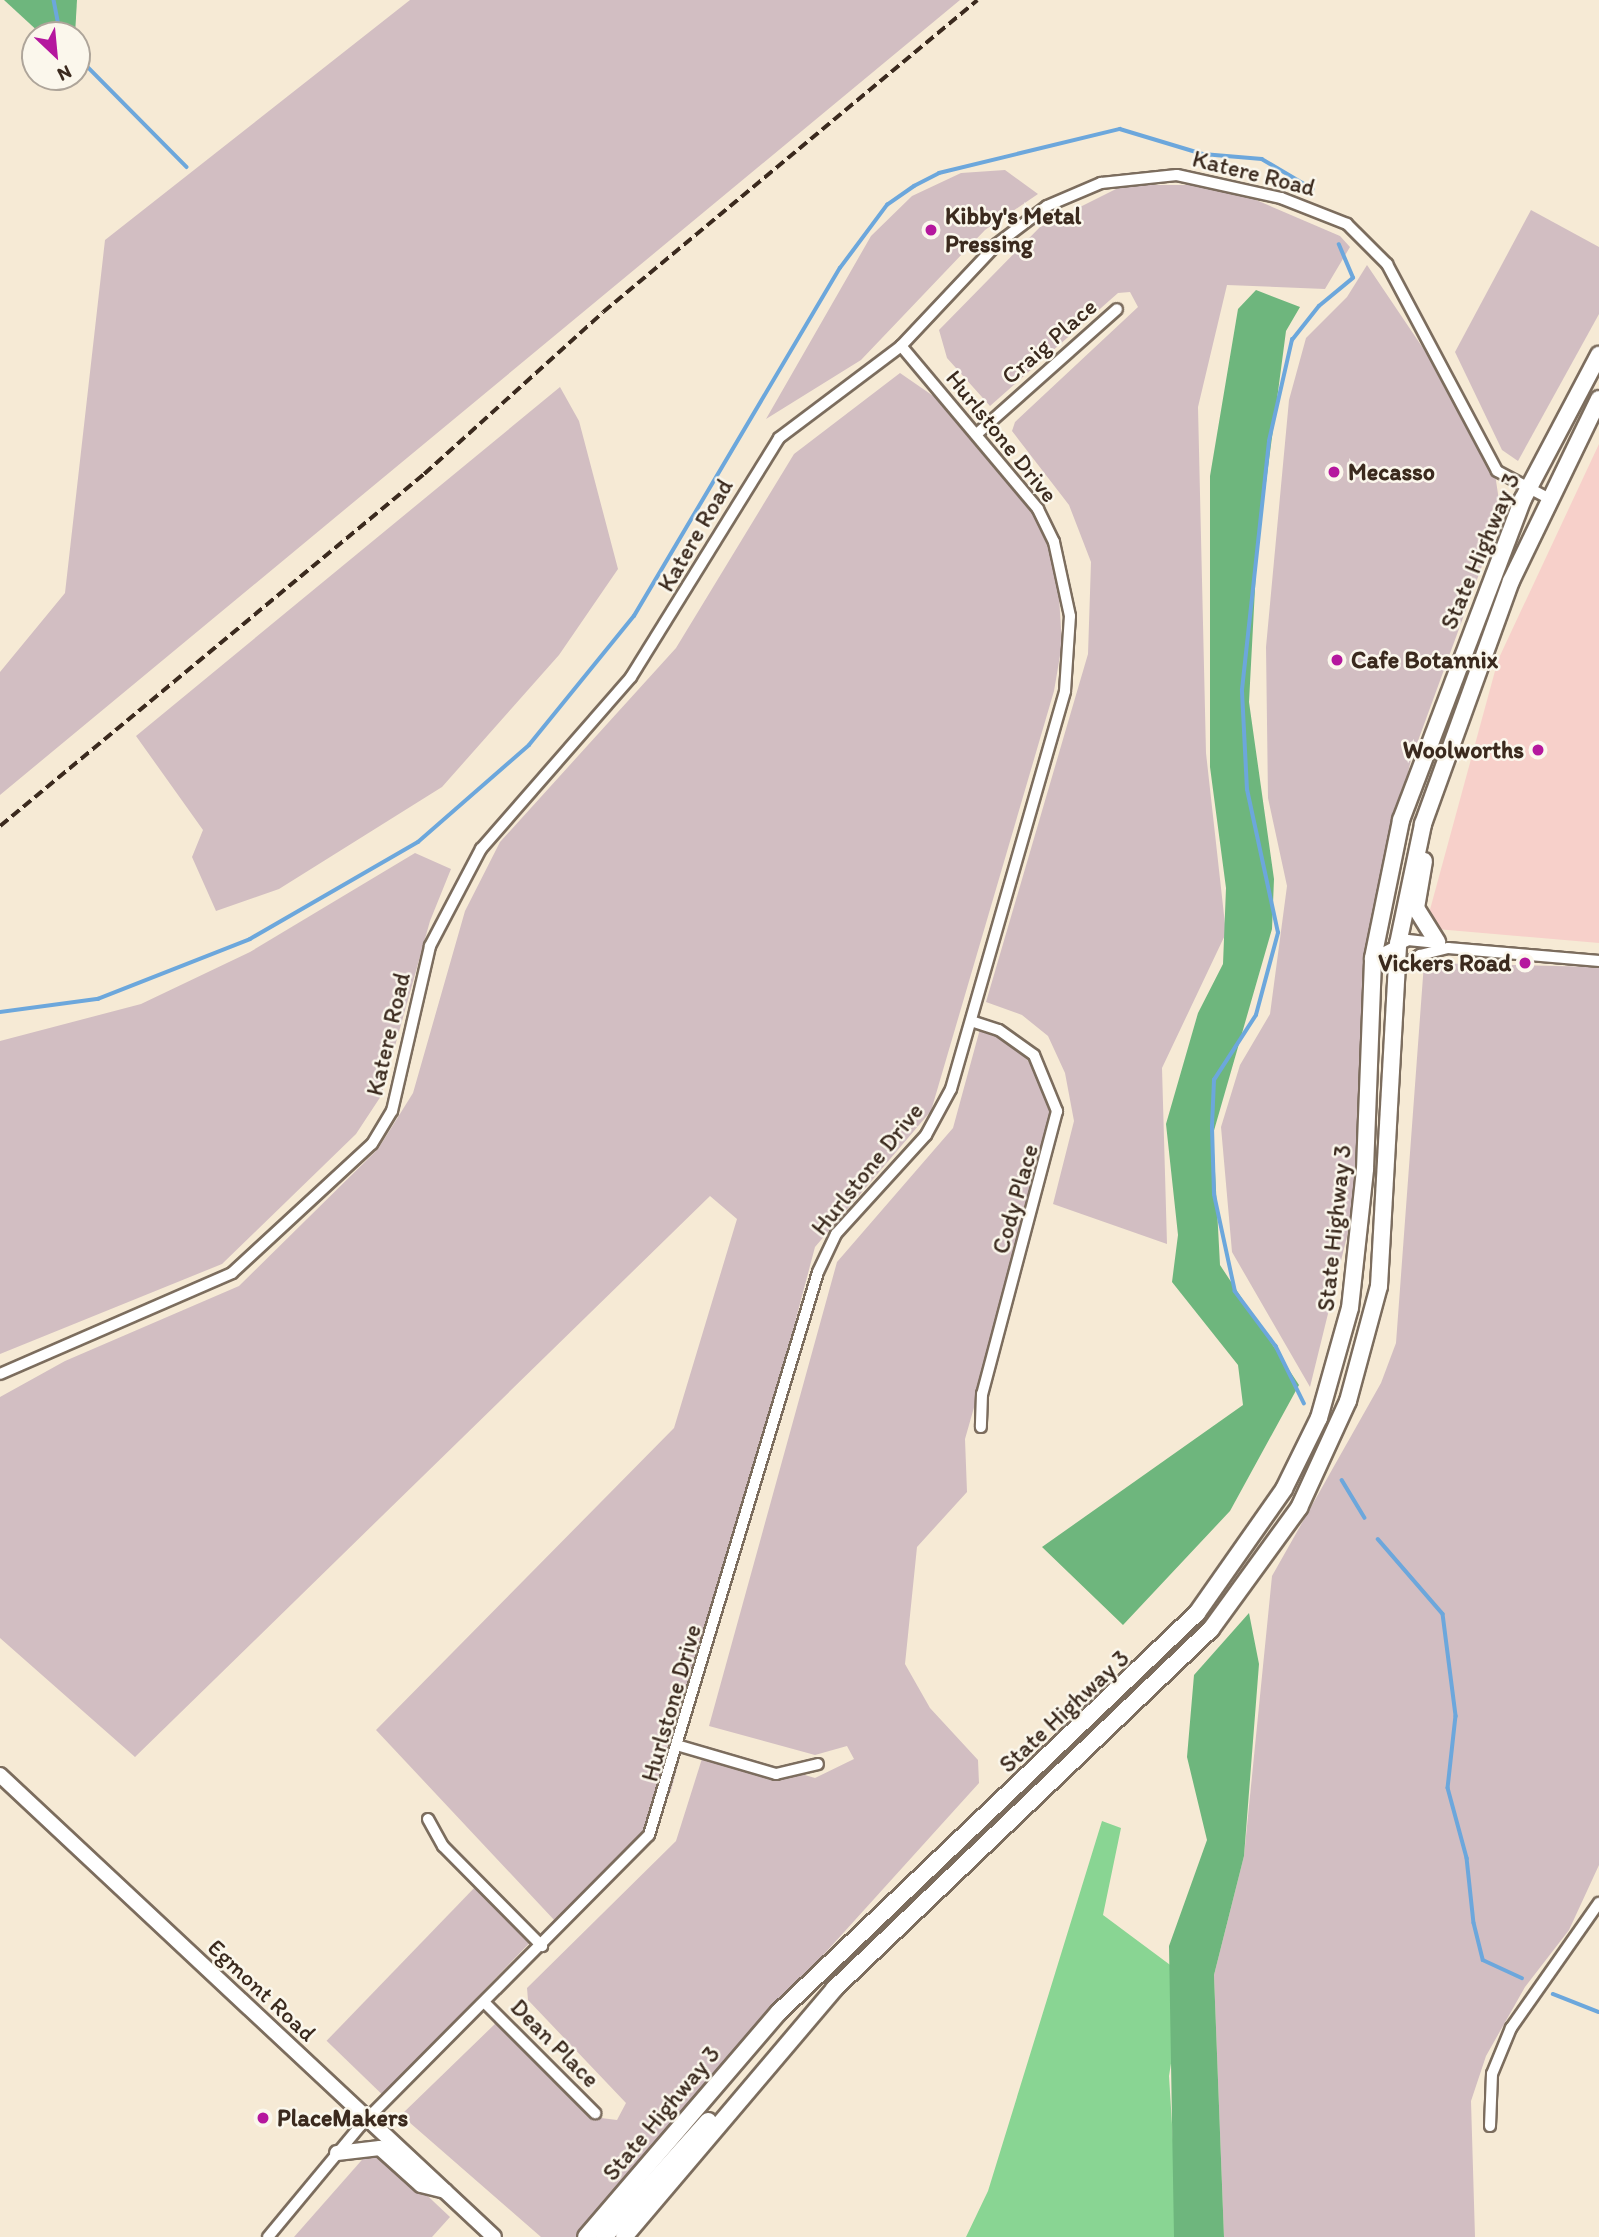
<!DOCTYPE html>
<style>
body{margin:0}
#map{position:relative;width:1599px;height:2237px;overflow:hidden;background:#f6ead5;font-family:Itim,sans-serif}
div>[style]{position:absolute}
.built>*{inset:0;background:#f7d0ca}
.industrial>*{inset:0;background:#d2bec2;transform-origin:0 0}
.green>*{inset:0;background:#89d593}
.forest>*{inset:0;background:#6eb67d}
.stream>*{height:3.5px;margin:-1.75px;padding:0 1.75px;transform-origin:1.75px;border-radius:1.75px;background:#6ca7dc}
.roads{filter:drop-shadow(2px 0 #7c6d5e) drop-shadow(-2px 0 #7c6d5e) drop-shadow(0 2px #7c6d5e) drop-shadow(0 -2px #7c6d5e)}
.minor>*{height:10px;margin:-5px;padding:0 5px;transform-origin:5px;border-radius:5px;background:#fff}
.secondary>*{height:14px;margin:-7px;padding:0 7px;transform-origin:7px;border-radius:7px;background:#fff}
.trunk>*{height:16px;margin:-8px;padding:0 8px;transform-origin:8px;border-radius:8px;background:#fff}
.rail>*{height:3.5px;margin-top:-1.75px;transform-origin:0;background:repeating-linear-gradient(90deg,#3b2a1e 0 10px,transparent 0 15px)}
.dots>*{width:19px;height:19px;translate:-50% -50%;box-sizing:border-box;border:4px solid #fbf7ec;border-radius:50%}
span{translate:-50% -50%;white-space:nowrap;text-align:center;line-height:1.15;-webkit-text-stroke:5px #fbf7ec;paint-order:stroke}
.street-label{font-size:24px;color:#3b2a1e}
.poi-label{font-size:24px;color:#3b2a1e;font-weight:700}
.left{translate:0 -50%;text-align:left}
.right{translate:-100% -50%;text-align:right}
.north{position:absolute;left:21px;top:21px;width:70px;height:70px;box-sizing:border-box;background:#fbf7ec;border:2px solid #aea59a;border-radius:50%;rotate:154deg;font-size:19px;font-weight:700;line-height:28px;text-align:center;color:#3b2a1e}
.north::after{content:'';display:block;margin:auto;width:24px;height:32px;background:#b5179e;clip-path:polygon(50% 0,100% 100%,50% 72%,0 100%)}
</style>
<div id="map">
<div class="built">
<div style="clip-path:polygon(1599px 444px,1599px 943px,1425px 928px,1498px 660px)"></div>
</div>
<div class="industrial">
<div style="clip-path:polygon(410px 0,960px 0,0 795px,0 672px,65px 593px,105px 240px)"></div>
<div style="clip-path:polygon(1005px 170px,1038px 194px,985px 230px,861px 360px,766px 419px,871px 236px,912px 196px,961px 173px)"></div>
<div style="clip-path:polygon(1124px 185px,1194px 185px,1242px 194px,1340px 236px,1350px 247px,1325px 289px,1227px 285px,1198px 407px,1206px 753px,1226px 933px,1162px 1068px,1167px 1244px,1053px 1204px,1074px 1121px,1065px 1073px,1048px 1036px,1022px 1015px,986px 1002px,1088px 654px,1091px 562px,1069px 505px,1012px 431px,1015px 422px,1138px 307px,1130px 292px,1118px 293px,990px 406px,947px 358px,939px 330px,1040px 227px)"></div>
<div style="clip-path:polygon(1531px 210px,1599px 247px,1599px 314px,1518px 461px,1502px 450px,1455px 352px)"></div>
<div style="clip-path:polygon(1367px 265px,1431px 360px,1495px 474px,1501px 514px,1411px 760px,1391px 842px,1374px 921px,1351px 1220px,1310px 1387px,1232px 1252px,1221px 1127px,1240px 1065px,1270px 1014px,1287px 886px,1268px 798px,1266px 647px,1289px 400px,1306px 338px,1347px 297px)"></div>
<div style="clip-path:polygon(900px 373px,955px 411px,996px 451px,1056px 548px,1062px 644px,1054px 691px,931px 1111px,815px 1247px,671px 1791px,649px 1830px,556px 1922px,376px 1730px,674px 1428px,737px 1219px,710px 1196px,135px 1757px,0 1638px,0 1397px,65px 1361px,239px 1286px,378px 1149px,413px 1093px,465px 911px,500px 842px,676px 648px,794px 454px)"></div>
<div style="clip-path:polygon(560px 387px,579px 421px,618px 569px,559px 655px,442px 787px,279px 889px,216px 911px,192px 857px,203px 830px,136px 736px)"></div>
<div style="clip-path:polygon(415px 853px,451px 869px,430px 921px,381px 1096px,356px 1134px,222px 1264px,0 1354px,0 1041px,141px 1004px,250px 952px)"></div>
<div style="clip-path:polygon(1424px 963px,1599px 967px,1599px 1865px,1569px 1930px,1525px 1987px,1486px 2056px,1471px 2101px,1475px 2237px,1224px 2237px,1214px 1975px,1244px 1856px,1272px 1576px,1381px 1383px,1396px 1343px)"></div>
<div style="clip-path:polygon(980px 1029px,1007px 1039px,1049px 1082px,1052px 1134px,965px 1439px,967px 1492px,917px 1547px,905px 1664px,930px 1708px,978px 1760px,979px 1783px,702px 2089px,580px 2237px,541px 2237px,401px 2115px,497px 2022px,601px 2118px,617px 2120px,626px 2103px,528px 2000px,527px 1988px,676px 1841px,706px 1746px,815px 1778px,854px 1759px,847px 1746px,815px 1755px,709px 1726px,837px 1262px,953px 1128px)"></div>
<div style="left:478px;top:1884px;width:78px;height:218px;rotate:44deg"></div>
<div style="clip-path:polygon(380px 2151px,450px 2217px,432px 2237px,294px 2237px,368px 2153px)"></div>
</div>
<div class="green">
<div style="clip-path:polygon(1102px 1821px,1121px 1828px,1103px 1915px,1185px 1976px,1169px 2076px,1179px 2237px,966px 2237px,988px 2191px)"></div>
</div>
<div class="forest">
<div style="clip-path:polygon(4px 0,77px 0,75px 35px,42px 35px)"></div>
<div style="clip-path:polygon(1256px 290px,1300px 307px,1286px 331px,1257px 551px,1249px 702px,1274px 879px,1272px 929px,1213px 1134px,1220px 1265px,1299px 1385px,1230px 1511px,1123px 1625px,1042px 1547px,1243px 1405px,1238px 1365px,1172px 1282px,1178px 1235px,1166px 1124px,1198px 1013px,1223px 964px,1226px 888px,1210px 767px,1210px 476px,1238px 309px)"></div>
<div style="clip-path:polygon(1249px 1613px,1259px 1664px,1244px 1856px,1214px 1975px,1224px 2237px,1174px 2237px,1169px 1946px,1207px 1840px,1187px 1757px,1194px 1675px)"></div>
</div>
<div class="stream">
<div style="left:54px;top:0;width:36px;rotate:79deg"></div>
<div style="left:77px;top:56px;width:156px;rotate:45.3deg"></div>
<div style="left:0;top:1012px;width:99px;rotate:-7.6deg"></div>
<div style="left:98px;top:999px;width:163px;rotate:-21.5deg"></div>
<div style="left:250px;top:939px;width:194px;rotate:-30deg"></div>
<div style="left:418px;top:842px;width:147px;rotate:-41.1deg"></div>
<div style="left:529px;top:745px;width:166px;rotate:-50.9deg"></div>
<div style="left:634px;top:616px;width:404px;rotate:-59.4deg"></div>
<div style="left:840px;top:268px;width:79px;rotate:-53.3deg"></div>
<div style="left:887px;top:205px;width:33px;rotate:-35deg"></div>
<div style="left:914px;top:186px;width:28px;rotate:-27deg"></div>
<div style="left:939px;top:173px;width:186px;rotate:-13.7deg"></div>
<div style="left:1120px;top:129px;width:87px;rotate:16.8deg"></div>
<div style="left:1203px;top:154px;width:59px;rotate:4.8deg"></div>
<div style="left:1262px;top:159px;width:59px;rotate:30.5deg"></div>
<div style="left:1304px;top:1404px;width:64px;rotate:-116.2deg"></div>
<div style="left:1276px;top:1347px;width:69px;rotate:-126.7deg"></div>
<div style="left:1235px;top:1292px;width:99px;rotate:-102.2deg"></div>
<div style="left:1214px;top:1195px;width:69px;rotate:-91.7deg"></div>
<div style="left:1212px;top:1126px;width:46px;rotate:-87.5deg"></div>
<div style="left:1214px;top:1080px;width:77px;rotate:-57.1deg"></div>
<div style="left:1256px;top:1015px;width:85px;rotate:-75deg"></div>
<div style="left:1278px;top:933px;width:146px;rotate:-102.2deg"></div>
<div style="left:1247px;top:790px;width:100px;rotate:-92.9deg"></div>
<div style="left:1242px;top:690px;width:250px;rotate:-83.8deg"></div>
<div style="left:1269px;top:441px;width:104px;rotate:-77.2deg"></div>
<div style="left:1292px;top:340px;width:43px;rotate:-51.5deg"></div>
<div style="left:1319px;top:306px;width:44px;rotate:-39.5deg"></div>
<div style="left:1353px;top:278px;width:36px;rotate:-113deg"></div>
<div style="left:1342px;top:1480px;width:44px;rotate:58.8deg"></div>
<div style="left:1378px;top:1539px;width:99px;rotate:49.1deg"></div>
<div style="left:1443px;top:1614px;width:103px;rotate:82.7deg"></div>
<div style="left:1456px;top:1716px;width:72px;rotate:96.3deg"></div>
<div style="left:1448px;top:1788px;width:73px;rotate:74.8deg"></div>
<div style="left:1467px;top:1858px;width:65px;rotate:83.9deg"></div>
<div style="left:1474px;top:1923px;width:38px;rotate:76deg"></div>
<div style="left:1483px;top:1960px;width:43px;rotate:24.8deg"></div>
<div style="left:1553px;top:1994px;width:49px;rotate:21.4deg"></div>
</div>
<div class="roads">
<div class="minor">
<div style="left:978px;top:433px;width:186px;rotate:-41.7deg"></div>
<div style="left:1373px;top:958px;width:39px;rotate:-27deg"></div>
<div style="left:1408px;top:940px;width:30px;rotate:6deg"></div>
<div style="left:1396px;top:971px;width:29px;rotate:-34deg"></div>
<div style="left:1420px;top:955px;width:29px;rotate:-14deg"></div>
<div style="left:1448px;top:948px;width:152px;rotate:4.9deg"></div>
<div style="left:971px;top:1021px;width:29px;rotate:18deg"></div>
<div style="left:999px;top:1030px;width:43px;rotate:35.5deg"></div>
<div style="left:1034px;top:1055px;width:61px;rotate:67.7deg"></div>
<div style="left:1057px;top:1111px;width:293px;rotate:104.8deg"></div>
<div style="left:982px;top:1394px;width:33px;rotate:92deg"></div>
<div style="left:0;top:1374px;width:253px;rotate:-23.5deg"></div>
<div style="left:232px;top:1273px;width:190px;rotate:-42.7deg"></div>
<div style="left:372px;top:1144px;width:39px;rotate:-59deg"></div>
<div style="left:392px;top:1111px;width:169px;rotate:-77deg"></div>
<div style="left:430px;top:946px;width:110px;rotate:-62.3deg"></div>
<div style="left:481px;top:849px;width:228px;rotate:-48.9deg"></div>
<div style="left:631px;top:677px;width:281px;rotate:-58.2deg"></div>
<div style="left:779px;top:438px;width:153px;rotate:-37deg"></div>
<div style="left:901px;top:346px;width:140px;rotate:-46.7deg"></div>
<div style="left:997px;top:244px;width:63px;rotate:-37.2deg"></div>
<div style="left:1047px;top:206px;width:59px;rotate:-23.1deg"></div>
<div style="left:1101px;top:183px;width:76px;rotate:-6deg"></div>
<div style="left:1177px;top:175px;width:107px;rotate:12.5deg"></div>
<div style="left:1281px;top:198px;width:71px;rotate:21.5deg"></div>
<div style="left:1347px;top:224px;width:57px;rotate:45deg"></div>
<div style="left:1387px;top:264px;width:234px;rotate:62deg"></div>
<div style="left:1497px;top:471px;width:55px;rotate:28deg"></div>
<div style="left:680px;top:1746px;width:100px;rotate:16.3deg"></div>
<div style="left:776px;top:1774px;width:43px;rotate:-13.4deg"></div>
<div style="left:428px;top:1819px;width:31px;rotate:61deg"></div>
<div style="left:443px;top:1846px;width:141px;rotate:45.3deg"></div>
<div style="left:485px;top:2003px;width:156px;rotate:45deg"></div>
<div style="left:1490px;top:2126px;width:52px;rotate:-87.8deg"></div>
<div style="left:1492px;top:2074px;width:50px;rotate:-67.6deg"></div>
<div style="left:1511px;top:2028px;width:153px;rotate:-54.9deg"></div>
<div style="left:268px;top:2237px;width:144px;rotate:-50.3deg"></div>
<div style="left:360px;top:2126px;width:410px;rotate:-45.2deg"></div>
<div style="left:649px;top:1835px;width:588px;rotate:-73.29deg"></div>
<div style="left:818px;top:1272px;width:42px;rotate:-64.7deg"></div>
<div style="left:836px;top:1234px;width:134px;rotate:-47.7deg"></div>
<div style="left:926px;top:1135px;width:52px;rotate:-61.5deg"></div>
<div style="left:951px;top:1089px;width:414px;rotate:-74deg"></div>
<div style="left:1065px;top:691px;width:75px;rotate:-86.2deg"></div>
<div style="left:1070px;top:616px;width:76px;rotate:-102.2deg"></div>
<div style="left:1054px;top:542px;width:37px;rotate:-116deg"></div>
<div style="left:1038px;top:509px;width:213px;rotate:-130deg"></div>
</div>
<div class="secondary">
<div style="left:0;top:1775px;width:676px;rotate:43.08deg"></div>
<div style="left:337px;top:2153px;width:43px;rotate:-6.6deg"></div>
<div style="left:380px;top:2148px;width:55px;rotate:42.1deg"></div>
<div style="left:421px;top:2185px;width:25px;rotate:14deg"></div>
</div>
<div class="trunk">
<div style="left:1424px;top:861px;width:48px;rotate:99.7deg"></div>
<div style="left:1416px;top:908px;width:40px;rotate:58deg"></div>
<div style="left:586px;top:2237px;width:296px;rotate:-49.4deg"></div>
<div style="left:779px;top:2012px;width:578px;rotate:-43.67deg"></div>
<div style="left:1197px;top:1613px;width:151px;rotate:-54.9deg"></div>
<div style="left:1284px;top:1489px;width:79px;rotate:-63.8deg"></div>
<div style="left:1319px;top:1418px;width:114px;rotate:-74.3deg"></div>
<div style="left:1350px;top:1308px;width:140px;rotate:-83.8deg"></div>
<div style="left:1365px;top:1169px;width:211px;rotate:-87.8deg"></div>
<div style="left:1373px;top:958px;width:141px;rotate:-78.5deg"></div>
<div style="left:1401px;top:820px;width:343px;rotate:-69.2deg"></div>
<div style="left:1523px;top:499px;width:163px;rotate:-62.2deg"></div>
<div style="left:604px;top:2237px;width:156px;rotate:-48.1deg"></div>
<div style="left:624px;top:2237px;width:325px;rotate:-49.7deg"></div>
<div style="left:834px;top:1989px;width:521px;rotate:-43.68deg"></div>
<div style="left:1211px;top:1629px;width:150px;rotate:-54deg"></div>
<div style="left:1299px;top:1508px;width:118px;rotate:-65.4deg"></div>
<div style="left:1348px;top:1401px;width:119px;rotate:-74.9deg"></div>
<div style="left:1379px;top:1286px;width:343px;rotate:-86.8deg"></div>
<div style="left:1398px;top:944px;width:123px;rotate:-78.2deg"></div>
<div style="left:1423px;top:824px;width:258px;rotate:-70.1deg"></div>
<div style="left:1511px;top:581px;width:202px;rotate:-64.2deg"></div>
</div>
</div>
<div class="rail">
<div style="left:0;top:826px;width:551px;rotate:-39.7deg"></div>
<div style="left:424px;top:474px;width:241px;rotate:-42.1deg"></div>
<div style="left:603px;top:312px;width:487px;rotate:-39.8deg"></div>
</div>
<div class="dots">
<div style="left:931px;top:230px;background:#b5179e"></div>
<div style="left:1334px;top:472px;background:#b5179e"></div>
<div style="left:1337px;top:660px;background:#b5179e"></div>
<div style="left:1538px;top:750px;background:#b5179e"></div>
<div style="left:1525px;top:963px;background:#b5179e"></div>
<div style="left:263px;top:2118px;background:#b5179e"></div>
</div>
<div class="street-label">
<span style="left:1254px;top:173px;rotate:14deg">Katere Road</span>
<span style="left:1049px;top:341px;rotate:-41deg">Craig Place</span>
<span style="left:1002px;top:436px;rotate:51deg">Hurlstone Drive</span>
<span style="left:695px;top:535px;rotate:-60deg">Katere Road</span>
<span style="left:1480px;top:551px;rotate:-67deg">State Highway 3</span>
<span style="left:388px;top:1034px;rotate:-77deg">Katere Road</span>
<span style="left:867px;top:1169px;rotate:-51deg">Hurlstone Drive</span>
<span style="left:1015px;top:1199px;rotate:-74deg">Cody Place</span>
<span style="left:1334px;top:1228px;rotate:-84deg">State Highway 3</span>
<span style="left:671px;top:1703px;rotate:-74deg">Hurlstone Drive</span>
<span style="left:1064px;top:1711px;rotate:-43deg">State Highway 3</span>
<span style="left:262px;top:1990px;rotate:43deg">Egmont Road</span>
<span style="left:555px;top:2043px;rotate:45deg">Dean Place</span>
<span style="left:661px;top:2113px;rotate:-50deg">State Highway 3</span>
</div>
<div class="poi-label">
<span class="left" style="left:945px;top:230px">Kibby's Metal<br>Pressing</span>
<span class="left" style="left:1348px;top:472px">Mecasso</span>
<span class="left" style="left:1351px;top:660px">Cafe Botannix</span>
<span class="right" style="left:1524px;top:750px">Woolworths</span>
<span class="right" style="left:1511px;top:963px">Vickers Road</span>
<span class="left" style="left:277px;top:2118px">PlaceMakers</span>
</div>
<div class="north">N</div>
</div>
